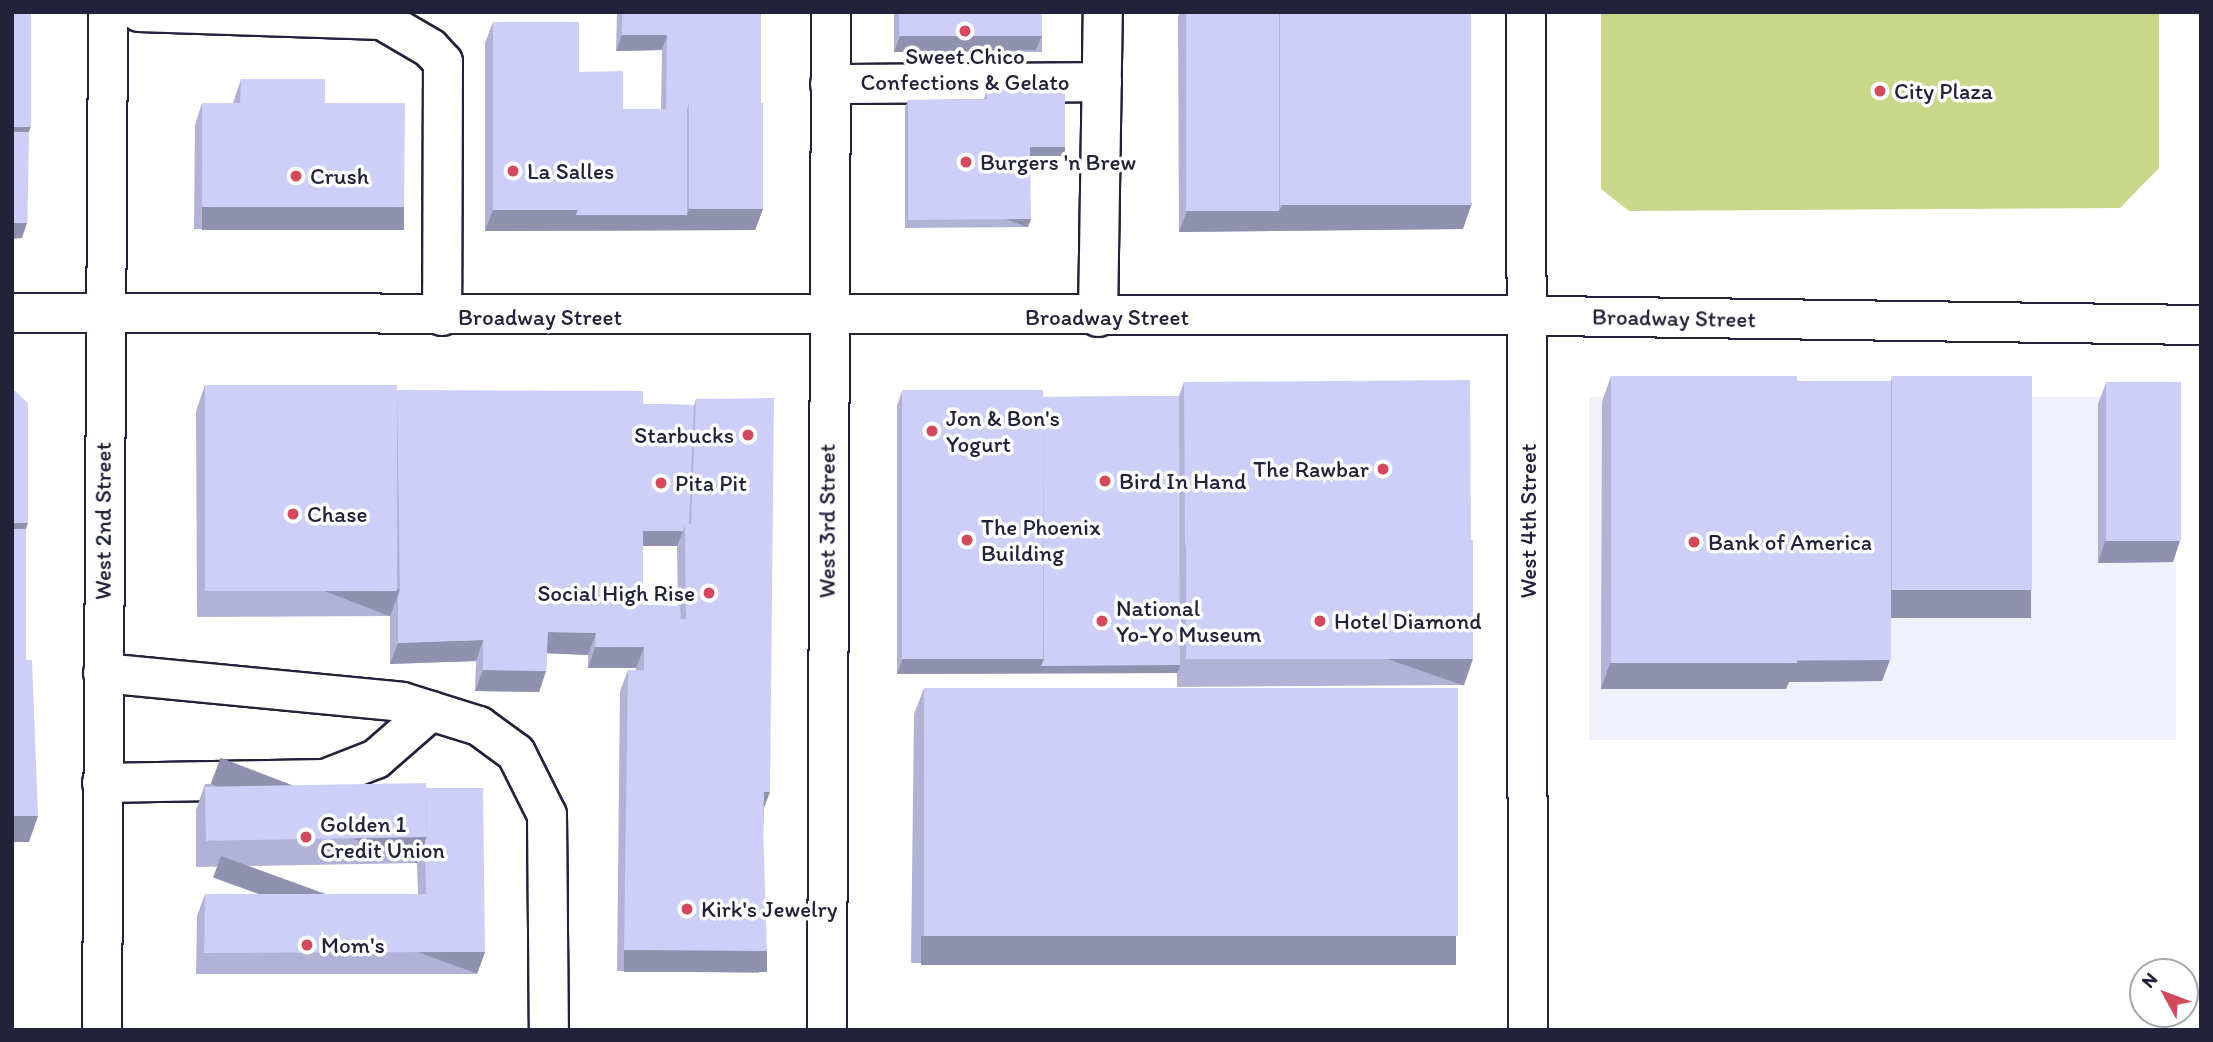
<!DOCTYPE html>
<style>
body{margin:0}
#map{position:relative;width:2213px;height:1042px;overflow:hidden;background:#fff;font-family:Itim,sans-serif}
div>[style]{position:absolute}
.built>*{inset:0;background:#f0f1fd;transform-origin:0 0}
.green>*{inset:0;background:#c9d78b}
.roads{filter:drop-shadow(2px 0 #22223b) drop-shadow(-2px 0 #22223b) drop-shadow(0 2px #22223b) drop-shadow(0 -2px #22223b)}
.minor>*{height:38px;margin:-19px;padding:0 19px;transform-origin:19px;border-radius:19px;background:#fff}
.major>*{height:38px;margin:-19px;padding:0 19px;transform-origin:19px;border-radius:19px;background:#fff}
.wall>*{inset:0;background:#b1b2d5;transform-origin:0 0}
.shaded-wall>*{inset:0;background:#9091ae;transform-origin:0 0}
.building>*{inset:0;background:#cecff8;transform-origin:0 0}
.dots>*{width:19px;height:19px;translate:-50% -50%;box-sizing:border-box;border:4px solid #fff;border-radius:50%}
span{translate:-50% -50%;white-space:nowrap;text-align:center;line-height:1.15;-webkit-text-stroke:7px #fff;paint-order:stroke}
.poi-label{font-size:23px;color:#22223b}
.left{translate:0 -50%;text-align:left}
.right{translate:-100% -50%;text-align:right}
.street-label{font-size:23px;color:#22223b}
.frame{position:absolute;inset:0;border:14px solid #22223b;pointer-events:none}
.north{position:absolute;left:2129px;top:958px;width:70px;height:70px;box-sizing:border-box;background:#fff;border:2px solid #a7a7b1;border-radius:50%;rotate:311deg;font-size:19px;font-weight:700;line-height:28px;text-align:center;color:#22223b}
.north::after{content:'';display:block;margin:auto;width:24px;height:32px;background:#d1495b;clip-path:polygon(50% 0,100% 100%,50% 72%,0 100%)}
</style>
<div id="map">
<div class="built">
<div style="left:1589px;top:397px;width:587px;height:343px"></div>
</div>
<div class="green">
<div style="clip-path:polygon(2159px 12px,2159px 168px,2120px 208px,1629px 211px,1601px 189px,1601px 12px)"></div>
</div>
<div class="roads">
<div class="minor">
<div style="left:139px;top:12px;width:243px;rotate:1.9deg"></div>
<div style="left:382px;top:20px;width:56px;rotate:30.3deg"></div>
<div style="left:430px;top:48px;width:19px;rotate:47deg"></div>
<div style="left:443px;top:62px;width:254px;rotate:90.2deg"></div>
<div style="left:1526px;top:12px;width:1018px;rotate:89.89deg"></div>
<div style="left:830px;top:84px;width:272px;rotate:-0.4deg"></div>
<div style="left:1098px;top:317px;width:305px;rotate:-89.1deg"></div>
<div style="left:103px;top:673px;width:300px;rotate:5.5deg"></div>
<div style="left:402px;top:702px;width:81px;rotate:17.3deg"></div>
<div style="left:479px;top:726px;width:46px;rotate:36.1deg"></div>
<div style="left:516px;top:753px;width:69px;rotate:63.4deg"></div>
<div style="left:547px;top:815px;width:215px;rotate:89.5deg"></div>
<div style="left:102px;top:783px;width:223px;rotate:-1deg"></div>
<div style="left:325px;top:779px;width:55px;rotate:-21.4deg"></div>
<div style="left:376px;top:759px;width:73px;rotate:-41.1deg"></div>
<div style="left:102px;top:1030px;width:1018px;rotate:-89.66deg"></div>
<div style="left:827px;top:1030px;width:1018px;rotate:-89.77deg"></div>
</div>
<div class="major">
<div style="left:12px;top:313px;width:1464px;rotate:0.08deg"></div>
<div style="left:1476px;top:315px;width:725px;rotate:0.79deg"></div>
</div>
</div>
<div class="wall">
<div style="clip-path:polygon(617px 12px,761px 12px,761px 103px,763px 209px,755px 230px,485px 231px,485px 43px,493px 22px,579px 72px,623px 109px,661px 109px,662px 50px,616px 51px)"></div>
<div style="left:894px;top:12px;width:148px;height:40px"></div>
<div style="clip-path:polygon(1180px 12px,1471px 12px,1463px 229px,1179px 232px,1178px 17px)"></div>
<div style="clip-path:polygon(241px 79px,325px 103px,404px 207px,397px 228px,194px 229px,195px 125px,202px 103px,233px 103px)"></div>
<div style="clip-path:polygon(987px 89px,1065px 147px,1063px 155px,1030px 155px,1028px 227px,905px 228px,905px 108px,908px 100px,984px 99px)"></div>
<div style="clip-path:polygon(1611px 376px,1797px 381px,1891px 381px,1892px 376px,2021px 616px,1890px 616px,1882px 681px,1789px 682px,1786px 689px,1601px 689px,1602px 402px)"></div>
<div style="clip-path:polygon(1184px 382px,1464px 685px,1177px 687px,1177px 673px,897px 674px,897px 406px,902px 391px,1043px 397px,1179px 396px)"></div>
<div style="clip-path:polygon(2106px 383px,2173px 562px,2098px 563px,2098px 404px)"></div>
<div style="clip-path:polygon(evenodd,205px 385px,397px 390px,643px 404px,694px 405px,696px 399px,764px 807px,759px 973px,617px 971px,620px 691px,628px 670px,636px 670px,636px 668px,588px 668px,588px 655px,547px 653px,546px 671px,539px 692px,475px 691px,476px 661px,390px 664px,390px 616px,197px 617px,196px 411px,205px 385px,643px 546px,677px 546px,678px 606px,643px 605px,643px 546px)"></div>
<div style="clip-path:polygon(924px 688px,1447px 965px,911px 963px,914px 714px)"></div>
<div style="clip-path:polygon(205px 784px,426px 788px,485px 952px,477px 974px,196px 974px,197px 916px,205px 894px,418px 894px,417px 863px,196px 867px,196px 810px)"></div>
</div>
<div class="shaded-wall">
<div style="clip-path:polygon(622px 35px,667px 35px,662px 50px,616px 51px)"></div>
<div style="clip-path:polygon(1042px 35px,1036px 50px,894px 52px,900px 36px)"></div>
<div style="clip-path:polygon(31px 126px,23px 148px,12px 148px,12px 127px)"></div>
<div style="left:1030px;top:147px;width:35px;height:9px"></div>
<div style="clip-path:polygon(1472px 203px,1463px 229px,1179px 232px,1187px 211px,1280px 210px,1282px 205px)"></div>
<div style="left:202px;top:207px;width:202px;height:23px"></div>
<div style="clip-path:polygon(578px 209px,687px 215px,689px 209px,763px 209px,755px 230px,485px 231px,493px 210px)"></div>
<div style="left:1031px;top:219px;width:9px;height:123px;rotate:111deg"></div>
<div style="clip-path:polygon(12px 223px,27px 223px,22px 238px,12px 239px)"></div>
<div style="clip-path:polygon(12px 523px,28px 523px,20px 544px,12px 545px)"></div>
<div style="clip-path:polygon(640px 531px,683px 531px,677px 546px,634px 546px)"></div>
<div style="clip-path:polygon(2105px 541px,2180px 541px,2173px 562px,2098px 563px)"></div>
<div style="left:400px;top:590px;width:28px;height:194px;rotate:111deg"></div>
<div style="left:1891px;top:590px;width:140px;height:28px"></div>
<div style="clip-path:polygon(548px 632px,596px 633px,588px 655px,540px 653px)"></div>
<div style="clip-path:polygon(483px 640px,476px 661px,390px 664px,398px 643px)"></div>
<div style="clip-path:polygon(595px 647px,644px 647px,636px 668px,588px 668px)"></div>
<div style="clip-path:polygon(903px 658px,1044px 659px,1180px 665px,1177px 673px,897px 674px)"></div>
<div style="left:1473px;top:659px;width:28px;height:287px;rotate:109deg"></div>
<div style="clip-path:polygon(1890px 660px,1882px 681px,1789px 682px,1786px 689px,1601px 689px,1610px 663px)"></div>
<div style="clip-path:polygon(483px 670px,546px 671px,539px 692px,475px 691px)"></div>
<div style="clip-path:polygon(764px 792px,770px 792px,762px 813px)"></div>
<div style="clip-path:polygon(12px 816px,38px 816px,29px 842px,12px 842px)"></div>
<div style="left:427px;top:837px;width:28px;height:221px;rotate:111deg"></div>
<div style="left:921px;top:936px;width:535px;height:29px"></div>
<div style="left:624px;top:950px;width:143px;height:22px"></div>
<div style="left:485px;top:952px;width:23px;height:281px;rotate:110deg"></div>
</div>
<div class="building">
<div style="left:12px;top:12px;width:19px;height:115px"></div>
<div style="clip-path:polygon(622px 12px,761px 12px,761px 103px,689px 103px,687px 109px,687px 215px,576px 215px,578px 209px,579px 72px,623px 71px,623px 109px,666px 109px,667px 35px,622px 35px)"></div>
<div style="left:899px;top:12px;width:143px;height:24px"></div>
<div style="left:1186px;top:12px;width:93px;height:199px"></div>
<div style="left:1280px;top:12px;width:191px;height:193px"></div>
<div style="left:493px;top:22px;width:86px;height:188px"></div>
<div style="clip-path:polygon(241px 79px,325px 79px,325px 103px,405px 103px,404px 207px,202px 207px,202px 103px,240px 103px)"></div>
<div style="clip-path:polygon(1065px 88px,1065px 147px,1030px 147px,1031px 219px,908px 220px,908px 100px,987px 99px,987px 89px)"></div>
<div style="left:689px;top:103px;width:74px;height:106px"></div>
<div style="left:29px;top:132px;width:91px;height:17px;rotate:91deg"></div>
<div style="left:1611px;top:376px;width:186px;height:287px"></div>
<div style="left:1892px;top:376px;width:140px;height:214px"></div>
<div style="clip-path:polygon(1470px 380px,1471px 540px,1186px 543px,1185px 547px,1184px 382px)"></div>
<div style="left:1797px;top:381px;width:94px;height:279px"></div>
<div style="left:2181px;top:382px;width:159px;height:75px;rotate:90deg"></div>
<div style="left:205px;top:385px;width:192px;height:206px"></div>
<div style="clip-path:polygon(397px 390px,643px 391px,643px 605px,680px 606px,681px 619px,686px 619px,685px 524px,691px 524px,696px 399px,774px 398px,770px 792px,764px 792px,763px 826px,767px 951px,624px 950px,628px 670px,644px 670px,644px 647px,595px 647px,596px 633px,548px 632px,546px 671px,483px 670px,483px 640px,398px 643px,398px 596px,400px 590px)"></div>
<div style="left:1043px;top:390px;width:269px;height:141px;rotate:90deg"></div>
<div style="clip-path:polygon(12px 391px,15px 391px,28px 403px,28px 523px,12px 523px)"></div>
<div style="clip-path:polygon(1179px 396px,1180px 665px,1041px 666px,1044px 659px,1043px 397px)"></div>
<div style="clip-path:polygon(643px 404px,694px 405px,689px 524px,685px 524px,683px 531px,643px 531px)"></div>
<div style="left:12px;top:529px;width:14px;height:131px"></div>
<div style="left:1473px;top:540px;width:119px;height:287px;rotate:90deg"></div>
<div style="clip-path:polygon(12px 660px,32px 660px,38px 816px,12px 816px)"></div>
<div style="left:924px;top:688px;width:534px;height:248px"></div>
<div style="left:426px;top:783px;width:54px;height:221px;rotate:89deg"></div>
<div style="clip-path:polygon(426px 788px,483px 788px,485px 952px,204px 953px,205px 894px,426px 894px,425px 841px,427px 837px)"></div>
</div>
<div class="dots">
<div style="left:965px;top:31px;background:#d1495b"></div>
<div style="left:1880px;top:91px;background:#d1495b"></div>
<div style="left:966px;top:162px;background:#d1495b"></div>
<div style="left:513px;top:171px;background:#d1495b"></div>
<div style="left:296px;top:176px;background:#d1495b"></div>
<div style="left:932px;top:431px;background:#d1495b"></div>
<div style="left:748px;top:435px;background:#d1495b"></div>
<div style="left:1383px;top:469px;background:#d1495b"></div>
<div style="left:1105px;top:481px;background:#d1495b"></div>
<div style="left:661px;top:483px;background:#d1495b"></div>
<div style="left:293px;top:514px;background:#d1495b"></div>
<div style="left:967px;top:540px;background:#d1495b"></div>
<div style="left:1694px;top:542px;background:#d1495b"></div>
<div style="left:709px;top:593px;background:#d1495b"></div>
<div style="left:1102px;top:621px;background:#d1495b"></div>
<div style="left:1320px;top:621px;background:#d1495b"></div>
<div style="left:306px;top:837px;background:#d1495b"></div>
<div style="left:687px;top:909px;background:#d1495b"></div>
<div style="left:307px;top:945px;background:#d1495b"></div>
</div>
<div class="poi-label">
<span style="left:965px;top:69px">Sweet Chico<br>Confections &amp; Gelato</span>
<span class="left" style="left:1894px;top:91px">City Plaza</span>
<span class="left" style="left:980px;top:162px">Burgers 'n Brew</span>
<span class="left" style="left:527px;top:171px">La Salles</span>
<span class="left" style="left:310px;top:176px">Crush</span>
<span class="left" style="left:946px;top:431px">Jon &amp; Bon's<br>Yogurt</span>
<span class="right" style="left:734px;top:435px">Starbucks</span>
<span class="right" style="left:1369px;top:469px">The Rawbar</span>
<span class="left" style="left:1119px;top:481px">Bird In Hand</span>
<span class="left" style="left:675px;top:483px">Pita Pit</span>
<span class="left" style="left:307px;top:514px">Chase</span>
<span class="left" style="left:981px;top:540px">The Phoenix<br>Building</span>
<span class="left" style="left:1708px;top:542px">Bank of America</span>
<span class="right" style="left:695px;top:593px">Social High Rise</span>
<span class="left" style="left:1116px;top:621px">National<br>Yo-Yo Museum</span>
<span class="left" style="left:1334px;top:621px">Hotel Diamond</span>
<span class="left" style="left:320px;top:837px">Golden 1<br>Credit Union</span>
<span class="left" style="left:701px;top:909px">Kirk's Jewelry</span>
<span class="left" style="left:321px;top:945px">Mom's</span>
</div>
<div class="street-label">
<span style="left:540px;top:317px">Broadway Street</span>
<span style="left:1107px;top:317px">Broadway Street</span>
<span style="left:1674px;top:318px;rotate:1deg">Broadway Street</span>
<span style="left:103px;top:521px;rotate:-90deg">West 2nd Street</span>
<span style="left:827px;top:521px;rotate:-90deg">West 3rd Street</span>
<span style="left:1528px;top:521px;rotate:-90deg">West 4th Street</span>
</div>
<div class="frame"></div>
<div class="north">N</div>
</div>
